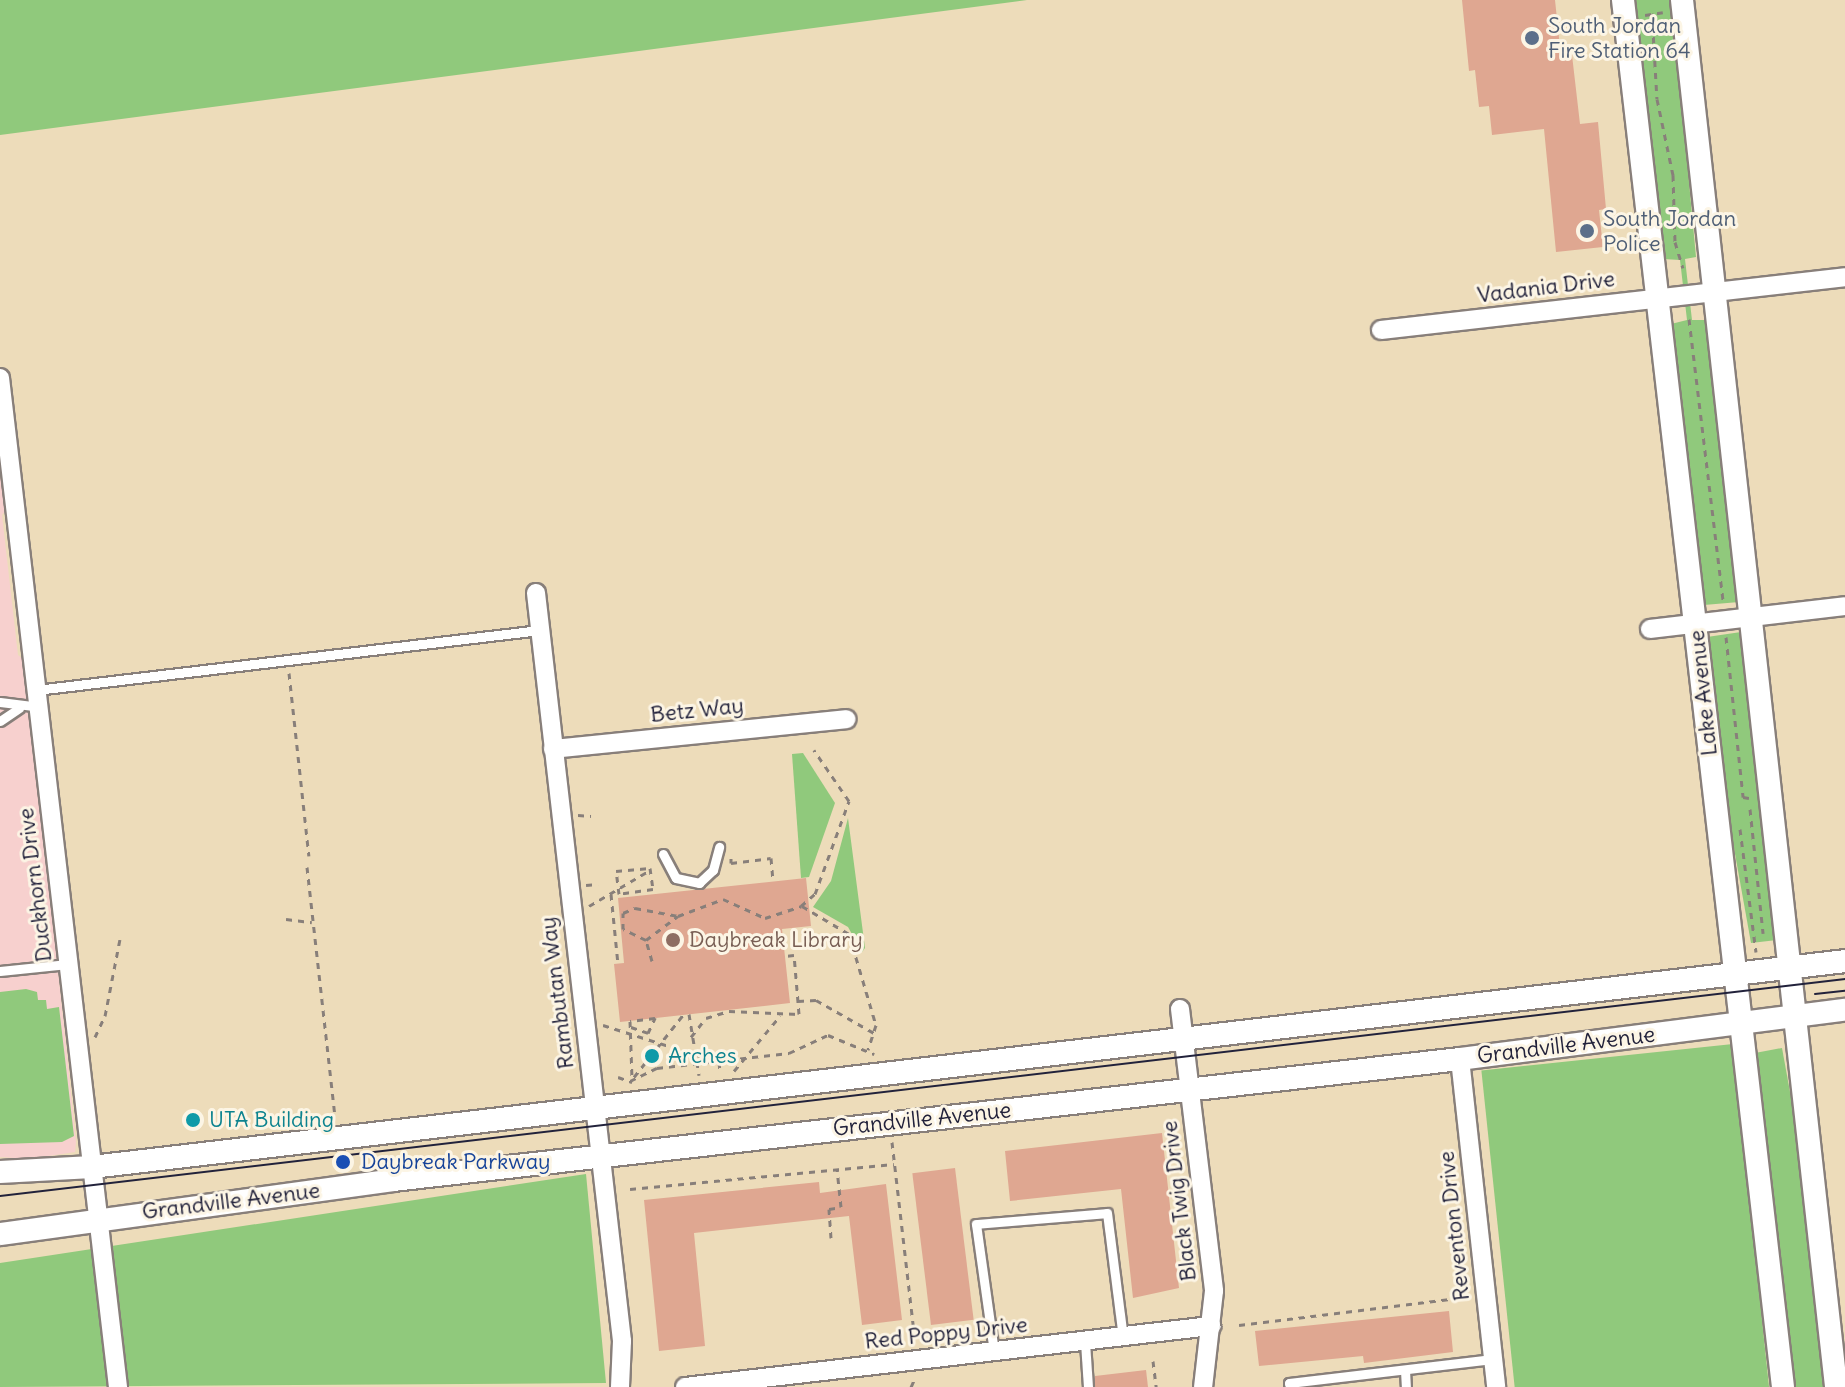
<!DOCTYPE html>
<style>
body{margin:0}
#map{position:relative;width:1845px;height:1387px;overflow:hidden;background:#eddcba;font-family:Delius,sans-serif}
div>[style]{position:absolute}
.built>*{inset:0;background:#f7d0ce}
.green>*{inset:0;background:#90c97c;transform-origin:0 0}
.building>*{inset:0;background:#dfa791;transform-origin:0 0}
.path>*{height:3px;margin-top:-1.5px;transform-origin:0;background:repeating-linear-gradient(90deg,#887f7a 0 6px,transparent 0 12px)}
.roads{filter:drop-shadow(2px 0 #887f7a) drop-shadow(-2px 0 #887f7a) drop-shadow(0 2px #887f7a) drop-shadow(0 -2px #887f7a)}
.service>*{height:9px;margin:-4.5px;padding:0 4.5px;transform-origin:4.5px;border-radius:4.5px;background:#fff}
.minor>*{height:18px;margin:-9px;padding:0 9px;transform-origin:9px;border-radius:9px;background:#fff}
.tertiary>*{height:22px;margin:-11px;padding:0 11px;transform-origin:11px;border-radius:11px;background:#fff}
.tram>*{height:2px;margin:-1px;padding:0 1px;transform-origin:1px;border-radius:1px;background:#22223b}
.dots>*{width:22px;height:22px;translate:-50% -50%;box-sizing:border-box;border:4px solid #fcf5e5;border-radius:50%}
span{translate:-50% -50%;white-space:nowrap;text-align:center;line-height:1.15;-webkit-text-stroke:6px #fcf5e5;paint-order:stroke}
.service-label{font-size:22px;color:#4e5e75}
.left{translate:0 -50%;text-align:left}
.street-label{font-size:22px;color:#22223b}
.education-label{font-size:22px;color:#785e54}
.culture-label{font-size:22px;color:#0d838f}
.transit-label{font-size:22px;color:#164399}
</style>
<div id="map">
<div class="built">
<div style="clip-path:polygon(0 476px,8px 507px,2px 515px,18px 655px,26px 662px,76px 1142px,75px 1152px,29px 1159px,0 1157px)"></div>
</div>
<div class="green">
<div style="clip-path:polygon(0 0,1027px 0,0 135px)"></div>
<div style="clip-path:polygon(1633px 0,1672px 0,1696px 257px,1685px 259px,1692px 320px,1706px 320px,1739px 602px,1704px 605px,1671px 324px,1687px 320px,1680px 260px,1663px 259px)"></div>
<div style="clip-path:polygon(1741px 632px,1777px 940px,1751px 943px,1723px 787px,1707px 637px)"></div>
<div style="clip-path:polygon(803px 753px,835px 803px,809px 877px,801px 878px,792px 754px)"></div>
<div style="clip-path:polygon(848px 818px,865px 948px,862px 952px,848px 927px,813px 907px,831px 881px)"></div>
<div style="clip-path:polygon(26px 989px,37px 992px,38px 1000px,46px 1000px,47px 1009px,59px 1007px,74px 1136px,62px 1142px,0 1144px,0 992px)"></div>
<div style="left:1733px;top:1044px;width:345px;height:253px;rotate:84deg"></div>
<div style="clip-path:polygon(1782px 1048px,1809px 1196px,1831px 1387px,1792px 1387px,1755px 1053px)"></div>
<div style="clip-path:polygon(586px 1174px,606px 1383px,0 1387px,0 1263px)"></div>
</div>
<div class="building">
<div style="clip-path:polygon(1462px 0,1555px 0,1561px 57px,1572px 55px,1580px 124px,1598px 122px,1606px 209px,1599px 210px,1603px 247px,1556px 252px,1544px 129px,1492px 135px,1489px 106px,1479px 107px,1475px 70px,1469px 71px)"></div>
<div style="clip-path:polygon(806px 878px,811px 926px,782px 929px,790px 1003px,620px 1022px,614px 964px,624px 963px,618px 898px)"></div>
<div style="clip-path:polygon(1162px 1133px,1179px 1288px,1133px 1298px,1121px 1189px,1010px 1201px,1005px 1151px)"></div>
<div style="left:955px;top:1168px;width:153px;height:43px;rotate:83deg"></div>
<div style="clip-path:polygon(819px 1182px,820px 1193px,886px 1184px,902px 1320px,862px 1325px,849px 1216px,694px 1233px,705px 1346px,659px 1351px,644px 1200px)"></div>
<div style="clip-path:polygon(1449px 1311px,1453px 1352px,1364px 1363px,1363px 1356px,1259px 1366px,1255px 1331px)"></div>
<div style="clip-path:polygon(1146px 1370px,1148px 1387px,1095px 1387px,1095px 1376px)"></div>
</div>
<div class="path">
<div style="left:1652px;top:13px;width:86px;rotate:86.7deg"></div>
<div style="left:1657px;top:99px;width:78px;rotate:78.1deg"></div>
<div style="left:1673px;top:175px;width:67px;rotate:88.3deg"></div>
<div style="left:1675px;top:242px;width:27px;rotate:73deg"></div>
<div style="left:1645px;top:15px;width:18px;rotate:-9deg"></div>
<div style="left:1689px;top:319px;width:284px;rotate:83.1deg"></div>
<div style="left:1726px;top:637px;width:161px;rotate:83.9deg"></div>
<div style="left:1743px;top:797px;width:6px;rotate:9deg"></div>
<div style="left:289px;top:673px;width:184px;rotate:83.8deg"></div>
<div style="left:1750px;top:809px;width:125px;rotate:84deg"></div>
<div style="left:578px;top:815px;width:13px;rotate:4deg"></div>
<div style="left:1740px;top:829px;width:124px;rotate:82.6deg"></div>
<div style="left:731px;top:858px;width:5px;rotate:90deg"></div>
<div style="left:731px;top:863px;width:40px;rotate:-7.1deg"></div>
<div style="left:771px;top:858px;width:23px;rotate:85deg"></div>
<div style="left:307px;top:867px;width:252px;rotate:83.6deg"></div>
<div style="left:650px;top:868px;width:21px;rotate:82deg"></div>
<div style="left:653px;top:889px;width:34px;rotate:172deg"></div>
<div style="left:619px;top:894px;width:23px;rotate:-97deg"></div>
<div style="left:616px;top:871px;width:34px;rotate:-5deg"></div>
<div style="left:586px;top:885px;width:12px;rotate:-5deg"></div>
<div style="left:611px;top:894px;width:70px;rotate:84.3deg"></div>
<div style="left:589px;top:906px;width:71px;rotate:-30.5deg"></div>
<div style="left:802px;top:906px;width:55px;rotate:30.8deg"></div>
<div style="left:849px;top:934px;width:95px;rotate:73.5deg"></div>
<div style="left:876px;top:1025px;width:26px;rotate:108deg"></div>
<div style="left:286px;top:919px;width:26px;rotate:7deg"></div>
<div style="left:646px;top:940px;width:25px;rotate:-154deg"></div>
<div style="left:623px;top:929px;width:16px;rotate:-90deg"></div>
<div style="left:623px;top:913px;width:13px;rotate:-23deg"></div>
<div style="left:635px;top:908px;width:44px;rotate:10.5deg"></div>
<div style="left:652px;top:961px;width:22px;rotate:-106deg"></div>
<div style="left:646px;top:940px;width:40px;rotate:-37deg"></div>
<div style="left:678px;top:916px;width:48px;rotate:-20.7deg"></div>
<div style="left:723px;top:899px;width:46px;rotate:24.3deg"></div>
<div style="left:765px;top:918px;width:38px;rotate:-18deg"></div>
<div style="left:801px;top:906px;width:18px;rotate:-41deg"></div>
<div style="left:815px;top:894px;width:99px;rotate:-69.9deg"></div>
<div style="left:849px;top:801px;width:62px;rotate:-124.5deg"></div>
<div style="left:798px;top:1001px;width:18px;rotate:-3deg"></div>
<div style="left:816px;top:1000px;width:67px;rotate:29.6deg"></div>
<div style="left:689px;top:1014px;width:62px;rotate:80.7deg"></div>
<div style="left:603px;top:1025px;width:122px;rotate:17.7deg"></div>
<div style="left:719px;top:1062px;width:10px;rotate:84deg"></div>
<div style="left:631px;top:1027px;width:18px;rotate:19deg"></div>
<div style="left:648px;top:1033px;width:17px;rotate:-65deg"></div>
<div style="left:655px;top:1018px;width:25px;rotate:173deg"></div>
<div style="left:630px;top:1021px;width:58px;rotate:88deg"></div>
<div style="left:95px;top:1037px;width:23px;rotate:-65deg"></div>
<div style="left:105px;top:1016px;width:78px;rotate:-79deg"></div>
<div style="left:691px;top:1037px;width:24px;rotate:-52deg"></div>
<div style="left:706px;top:1018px;width:24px;rotate:-17deg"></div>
<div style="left:729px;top:1011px;width:70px;rotate:2.5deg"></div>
<div style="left:799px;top:1014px;width:59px;rotate:-94.8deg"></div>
<div style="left:794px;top:955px;width:9px;rotate:174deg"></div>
<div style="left:734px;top:1071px;width:72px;rotate:-50.1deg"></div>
<div style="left:618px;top:1077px;width:15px;rotate:20deg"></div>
<div style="left:634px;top:1077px;width:79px;rotate:-51.7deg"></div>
<div style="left:630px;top:1081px;width:30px;rotate:-26deg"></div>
<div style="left:657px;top:1068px;width:133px;rotate:-6.5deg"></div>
<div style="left:789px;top:1053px;width:43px;rotate:-24.8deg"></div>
<div style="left:828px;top:1035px;width:50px;rotate:22.4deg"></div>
<div style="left:892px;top:1142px;width:200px;rotate:83.4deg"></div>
<div style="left:630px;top:1189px;width:265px;rotate:-5.4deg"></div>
<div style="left:831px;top:1238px;width:29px;rotate:-94deg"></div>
<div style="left:829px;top:1209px;width:12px;rotate:-9deg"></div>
<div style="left:841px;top:1207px;width:38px;rotate:-96deg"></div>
<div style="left:1239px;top:1325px;width:231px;rotate:-7deg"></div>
<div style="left:1153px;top:1361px;width:26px;rotate:83deg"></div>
<div style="left:911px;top:1387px;width:10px;rotate:-66deg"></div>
</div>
<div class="roads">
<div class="service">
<div style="left:36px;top:690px;width:508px;rotate:-6.79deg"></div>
<div style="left:0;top:702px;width:38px;rotate:7deg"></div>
<div style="left:0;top:721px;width:23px;rotate:-34deg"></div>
<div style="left:663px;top:854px;width:27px;rotate:62deg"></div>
<div style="left:676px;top:878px;width:24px;rotate:12deg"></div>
<div style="left:699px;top:883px;width:19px;rotate:-43deg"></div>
<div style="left:713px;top:870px;width:24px;rotate:-75deg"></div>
<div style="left:0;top:971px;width:68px;rotate:-5.9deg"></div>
<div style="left:1085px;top:1342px;width:45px;rotate:86.2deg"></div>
<div style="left:994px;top:1352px;width:129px;rotate:-98deg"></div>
<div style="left:976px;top:1224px;width:131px;rotate:-4.8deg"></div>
<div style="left:1107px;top:1213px;width:126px;rotate:82.7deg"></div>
<div style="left:1405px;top:1370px;width:17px;rotate:87deg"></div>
<div style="left:1290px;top:1387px;width:4px;rotate:-104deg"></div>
<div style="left:1289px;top:1383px;width:205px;rotate:-6.7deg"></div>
</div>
<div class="minor">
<div style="left:1381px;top:330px;width:467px;rotate:-6.5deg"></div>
<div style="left:0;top:378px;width:1016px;rotate:83.33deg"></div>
<div style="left:536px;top:593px;width:753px;rotate:83.44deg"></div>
<div style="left:622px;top:1341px;width:46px;rotate:92.5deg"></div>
<div style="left:1650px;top:629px;width:196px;rotate:-6.7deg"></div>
<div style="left:553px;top:749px;width:295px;rotate:-5.8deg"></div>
<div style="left:1180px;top:1009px;width:284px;rotate:83.1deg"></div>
<div style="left:1214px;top:1291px;width:97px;rotate:96.5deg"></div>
<div style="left:1460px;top:1059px;width:330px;rotate:83.7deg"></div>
<div style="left:685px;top:1387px;width:530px;rotate:-6.62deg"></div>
</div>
<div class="tertiary">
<div style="left:1623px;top:0;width:1396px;rotate:83.42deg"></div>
<div style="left:1682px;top:0;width:1396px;rotate:83.66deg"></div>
<div style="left:0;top:1172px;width:92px;rotate:-3.1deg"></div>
<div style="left:92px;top:1167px;width:1765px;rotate:-6.7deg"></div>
<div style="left:0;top:1234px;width:397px;rotate:-7.8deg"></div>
<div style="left:393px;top:1180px;width:1074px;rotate:-6.47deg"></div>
<div style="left:1460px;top:1059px;width:388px;rotate:-7.3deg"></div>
</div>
</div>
<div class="tram">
<div style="left:1815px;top:994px;width:30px;rotate:-6deg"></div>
<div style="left:0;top:1196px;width:1858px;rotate:-6.71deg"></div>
</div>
<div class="dots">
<div style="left:1532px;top:38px;background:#5c6f8a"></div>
<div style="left:1587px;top:231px;background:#5c6f8a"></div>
<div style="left:673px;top:940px;background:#8d6e63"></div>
<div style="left:652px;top:1056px;background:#0f9aa8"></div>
<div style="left:193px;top:1120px;background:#0f9aa8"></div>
<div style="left:343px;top:1162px;background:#1a4fb4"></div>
</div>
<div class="service-label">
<span class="left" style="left:1548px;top:38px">South Jordan<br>Fire Station 64</span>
<span class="left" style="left:1603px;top:231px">South Jordan<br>Police</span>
</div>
<div class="street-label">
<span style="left:1546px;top:287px;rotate:-7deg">Vadania Drive</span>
<span style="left:1703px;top:693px;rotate:-96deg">Lake Avenue</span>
<span style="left:697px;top:710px;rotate:-6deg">Betz Way</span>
<span style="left:35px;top:885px;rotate:-97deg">Duckhorn Drive</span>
<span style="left:557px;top:993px;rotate:-97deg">Rambutan Way</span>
<span style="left:1566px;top:1045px;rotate:-7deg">Grandville Avenue</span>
<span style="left:922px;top:1119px;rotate:-6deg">Grandville Avenue</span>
<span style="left:231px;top:1201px;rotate:-7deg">Grandville Avenue</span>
<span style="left:1179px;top:1201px;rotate:-97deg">Black Twig Drive</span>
<span style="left:1454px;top:1226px;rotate:-96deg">Reventon Drive</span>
<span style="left:946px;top:1333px;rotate:-6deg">Red Poppy Drive</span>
</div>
<div class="education-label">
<span class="left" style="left:689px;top:940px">Daybreak Library</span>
</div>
<div class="culture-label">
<span class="left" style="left:668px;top:1056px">Arches</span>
<span class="left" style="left:209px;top:1120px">UTA Building</span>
</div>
<div class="transit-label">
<span class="left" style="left:361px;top:1162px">Daybreak Parkway</span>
</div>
</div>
